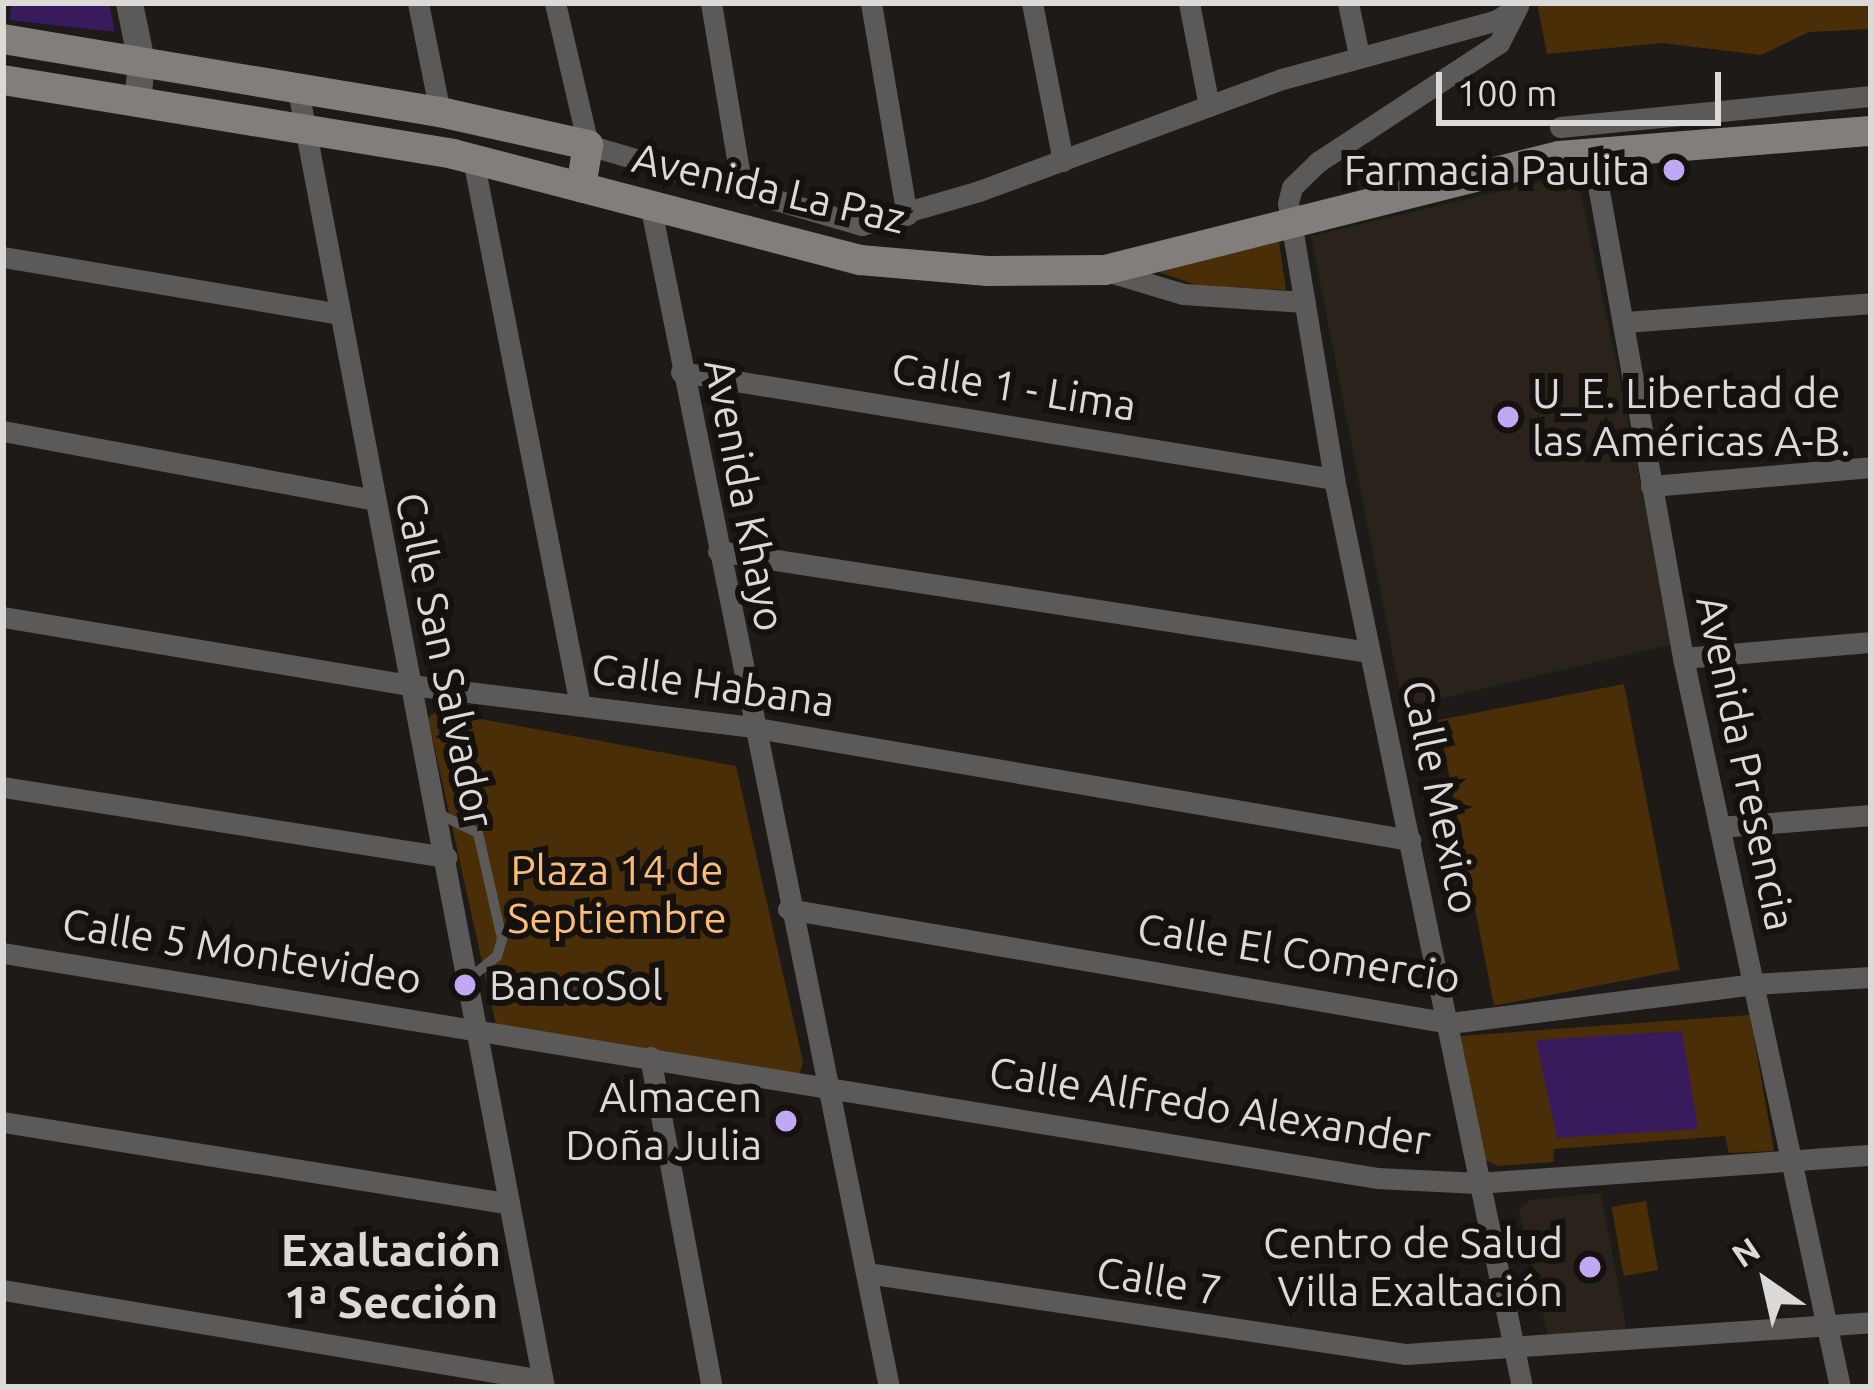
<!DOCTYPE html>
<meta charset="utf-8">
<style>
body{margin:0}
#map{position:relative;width:1874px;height:1390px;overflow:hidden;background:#1d1a18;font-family:Ubuntu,sans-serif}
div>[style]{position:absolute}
.built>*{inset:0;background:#29231b}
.green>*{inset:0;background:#4a2e07;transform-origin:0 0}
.building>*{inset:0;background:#371b5d}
.service>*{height:10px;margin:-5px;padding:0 5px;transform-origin:5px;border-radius:5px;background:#5c5a59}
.minor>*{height:21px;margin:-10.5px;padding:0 10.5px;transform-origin:10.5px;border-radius:10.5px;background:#5c5a59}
.tertiary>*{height:27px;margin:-13.5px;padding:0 13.5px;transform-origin:13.5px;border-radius:13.5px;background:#5c5a59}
.secondary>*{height:30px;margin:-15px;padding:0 15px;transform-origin:15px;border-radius:15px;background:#817e7c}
.dots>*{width:33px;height:33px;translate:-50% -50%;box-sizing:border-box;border:6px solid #14110f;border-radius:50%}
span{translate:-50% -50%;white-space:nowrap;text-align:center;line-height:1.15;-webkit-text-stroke:12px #14110f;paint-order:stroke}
.poi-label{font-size:42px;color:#dcdad9}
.right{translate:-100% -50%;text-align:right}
.left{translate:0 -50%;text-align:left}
.street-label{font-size:42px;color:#dcdad9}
.park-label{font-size:42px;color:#fbbd76}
.neighbourhood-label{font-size:45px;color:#dcdad9;font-weight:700}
.frame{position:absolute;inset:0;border:6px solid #dcdad9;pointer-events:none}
.north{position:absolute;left:1706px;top:1222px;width:120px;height:120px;-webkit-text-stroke:9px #14110f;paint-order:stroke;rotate:326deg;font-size:33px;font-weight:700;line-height:48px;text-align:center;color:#dcdad9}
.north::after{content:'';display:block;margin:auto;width:42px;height:54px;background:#dcdad9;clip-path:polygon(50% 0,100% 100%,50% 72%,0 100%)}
.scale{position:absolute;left:1436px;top:72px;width:285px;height:54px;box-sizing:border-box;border:6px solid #dcdad9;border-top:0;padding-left:15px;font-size:36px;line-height:42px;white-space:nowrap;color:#dcdad9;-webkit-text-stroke:9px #14110f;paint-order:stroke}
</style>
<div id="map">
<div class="built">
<div style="clip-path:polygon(1577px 173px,1674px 644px,1409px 706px,1402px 702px,1311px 236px)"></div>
<div style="clip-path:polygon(1601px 1193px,1627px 1332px,1549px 1340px,1519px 1210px,1530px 1200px)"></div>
</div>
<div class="green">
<div style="clip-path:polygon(1537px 3px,1871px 3px,1871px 29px,1809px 32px,1761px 55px,1662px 43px,1547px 54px)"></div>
<div style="clip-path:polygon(1279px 242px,1286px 290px,1199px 286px,1156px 271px)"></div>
<div style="left:1624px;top:684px;width:291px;height:189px;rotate:79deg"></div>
<div style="clip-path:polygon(437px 711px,736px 766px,803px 1062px,799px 1075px,496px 1025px,428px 718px)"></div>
<div style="clip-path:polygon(1750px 1015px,1774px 1151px,1729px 1153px,1725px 1136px,1554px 1149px,1553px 1162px,1498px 1166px,1483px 1159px,1460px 1036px)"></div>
<div style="left:1646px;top:1201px;width:70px;height:35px;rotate:80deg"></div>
</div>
<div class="building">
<div style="clip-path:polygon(12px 3px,109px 3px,115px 32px,9px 20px)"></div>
<div style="clip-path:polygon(1682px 1031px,1698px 1129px,1557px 1138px,1536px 1040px)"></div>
</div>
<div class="service">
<div style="left:439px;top:814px;width:43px;rotate:26deg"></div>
<div style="left:478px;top:833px;width:109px;rotate:77.2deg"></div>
<div style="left:502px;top:939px;width:18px;rotate:106deg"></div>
<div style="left:497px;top:956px;width:35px;rotate:141deg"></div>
</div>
<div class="minor">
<div style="left:418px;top:3px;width:111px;rotate:78.6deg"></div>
<div style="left:555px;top:3px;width:146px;rotate:76.9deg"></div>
<div style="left:588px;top:145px;width:285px;rotate:16.3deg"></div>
<div style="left:862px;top:225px;width:122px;rotate:-16.2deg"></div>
<div style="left:979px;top:191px;width:323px;rotate:-20.3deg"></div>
<div style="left:1282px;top:79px;width:223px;rotate:-15.3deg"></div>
<div style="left:1497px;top:20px;width:24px;rotate:-33deg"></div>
<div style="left:711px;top:3px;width:189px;rotate:80.5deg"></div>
<div style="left:871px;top:3px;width:215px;rotate:80.4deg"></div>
<div style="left:1032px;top:3px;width:161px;rotate:78.9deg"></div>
<div style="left:1189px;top:3px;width:105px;rotate:79deg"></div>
<div style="left:1348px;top:3px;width:53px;rotate:78.1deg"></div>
<div style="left:1518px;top:6px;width:42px;rotate:117.2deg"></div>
<div style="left:1499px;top:43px;width:217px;rotate:146.7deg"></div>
<div style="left:1318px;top:162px;width:36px;rotate:136deg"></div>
<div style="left:1292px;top:187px;width:16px;rotate:104deg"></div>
<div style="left:1288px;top:203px;width:280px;rotate:80.5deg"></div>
<div style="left:1334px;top:479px;width:927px;rotate:78.3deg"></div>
<div style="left:298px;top:90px;width:1320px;rotate:79.26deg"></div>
<div style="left:1560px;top:127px;width:313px;rotate:-5.7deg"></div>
<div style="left:1592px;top:152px;width:514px;rotate:79.8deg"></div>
<div style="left:1683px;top:658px;width:746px;rotate:77.85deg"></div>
<div style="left:473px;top:159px;width:556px;rotate:78.91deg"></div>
<div style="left:650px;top:204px;width:1207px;rotate:78.58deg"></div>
<div style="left:3px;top:257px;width:341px;rotate:9.6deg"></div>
<div style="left:1106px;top:271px;width:80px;rotate:16.6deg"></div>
<div style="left:1183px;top:294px;width:122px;rotate:3.8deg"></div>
<div style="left:1626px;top:322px;width:246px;rotate:-4.4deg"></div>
<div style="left:681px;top:372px;width:662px;rotate:9.31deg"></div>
<div style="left:3px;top:431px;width:373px;rotate:10.5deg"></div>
<div style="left:1651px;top:486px;width:221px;rotate:-4.9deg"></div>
<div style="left:718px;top:551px;width:659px;rotate:8.82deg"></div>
<div style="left:3px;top:617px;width:414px;rotate:9.5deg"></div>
<div style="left:411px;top:685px;width:343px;rotate:7deg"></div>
<div style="left:751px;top:727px;width:669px;rotate:9.73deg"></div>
<div style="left:1683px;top:658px;width:189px;rotate:-4.9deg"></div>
<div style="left:3px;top:787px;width:449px;rotate:9deg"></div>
<div style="left:1719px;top:827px;width:152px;rotate:-4.5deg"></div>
<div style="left:788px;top:909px;width:672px;rotate:9.77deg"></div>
<div style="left:1450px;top:1023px;width:305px;rotate:-7.3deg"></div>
<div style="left:1753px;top:984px;width:118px;rotate:-3.4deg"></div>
<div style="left:3px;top:953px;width:1392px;rotate:9.3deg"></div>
<div style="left:1377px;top:1178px;width:101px;rotate:2.8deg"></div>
<div style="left:1478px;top:1183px;width:394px;rotate:-4.1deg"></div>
<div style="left:650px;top:1057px;width:336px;rotate:79.4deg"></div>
<div style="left:3px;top:1122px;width:508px;rotate:9.17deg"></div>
<div style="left:867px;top:1273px;width:545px;rotate:8.55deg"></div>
<div style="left:1406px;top:1354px;width:466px;rotate:-3.9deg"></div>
<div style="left:3px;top:1290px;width:546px;rotate:9.48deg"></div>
</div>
<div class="tertiary">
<div style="left:129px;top:3px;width:59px;rotate:78.3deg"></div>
<div style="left:141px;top:61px;width:42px;rotate:95.4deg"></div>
</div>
<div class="secondary">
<div style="left:3px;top:39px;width:443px;rotate:9.5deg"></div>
<div style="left:440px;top:112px;width:152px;rotate:12.6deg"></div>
<div style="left:588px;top:145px;width:43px;rotate:99.5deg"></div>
<div style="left:3px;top:80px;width:456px;rotate:9.3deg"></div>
<div style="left:453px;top:154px;width:421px;rotate:14.6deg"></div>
<div style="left:860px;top:260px;width:128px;rotate:4.9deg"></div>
<div style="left:988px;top:271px;width:117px;rotate:-0.5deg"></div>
<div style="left:1105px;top:270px;width:468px;rotate:-14.1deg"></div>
<div style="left:1559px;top:156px;width:313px;rotate:-4.6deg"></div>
</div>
<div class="dots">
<div style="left:1674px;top:170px;background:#c1a8f3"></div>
<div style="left:1508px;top:417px;background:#c1a8f3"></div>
<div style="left:465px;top:985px;background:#c1a8f3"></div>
<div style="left:786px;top:1121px;background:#c1a8f3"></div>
<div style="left:1590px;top:1267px;background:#c1a8f3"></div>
</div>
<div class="poi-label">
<span class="right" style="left:1650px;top:170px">Farmacia Paulita</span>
<span class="left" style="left:1532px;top:417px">U_E. Libertad de<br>las Américas A-B.</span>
<span class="left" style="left:489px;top:985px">BancoSol</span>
<span class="right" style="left:762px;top:1121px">Almacen<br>Doña Julia</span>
<span class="right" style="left:1563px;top:1267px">Centro de Salud<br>Villa Exaltación</span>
</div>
<div class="street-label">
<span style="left:769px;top:188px;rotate:13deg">Avenida La Paz</span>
<span style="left:1014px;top:387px;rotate:9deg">Calle 1 - Lima</span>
<span style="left:745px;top:495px;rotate:79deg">Avenida Khayo</span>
<span style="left:445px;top:660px;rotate:78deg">Calle San Salvador</span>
<span style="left:713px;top:685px;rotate:8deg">Calle Habana</span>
<span style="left:1746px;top:763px;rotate:78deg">Avenida Presencia</span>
<span style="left:1441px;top:797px;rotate:78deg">Calle Mexico</span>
<span style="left:242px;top:951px;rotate:9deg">Calle 5 Montevideo</span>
<span style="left:1299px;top:953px;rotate:9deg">Calle El Comercio</span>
<span style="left:1210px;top:1106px;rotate:9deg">Calle Alfredo Alexander</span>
<span style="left:1159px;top:1281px;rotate:9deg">Calle 7</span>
</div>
<div class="park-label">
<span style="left:617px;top:894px">Plaza 14 de<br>Septiembre</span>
</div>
<div class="neighbourhood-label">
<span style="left:391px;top:1276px">Exaltación<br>1ª Sección</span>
</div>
<div class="frame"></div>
<div class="north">N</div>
<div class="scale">100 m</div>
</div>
